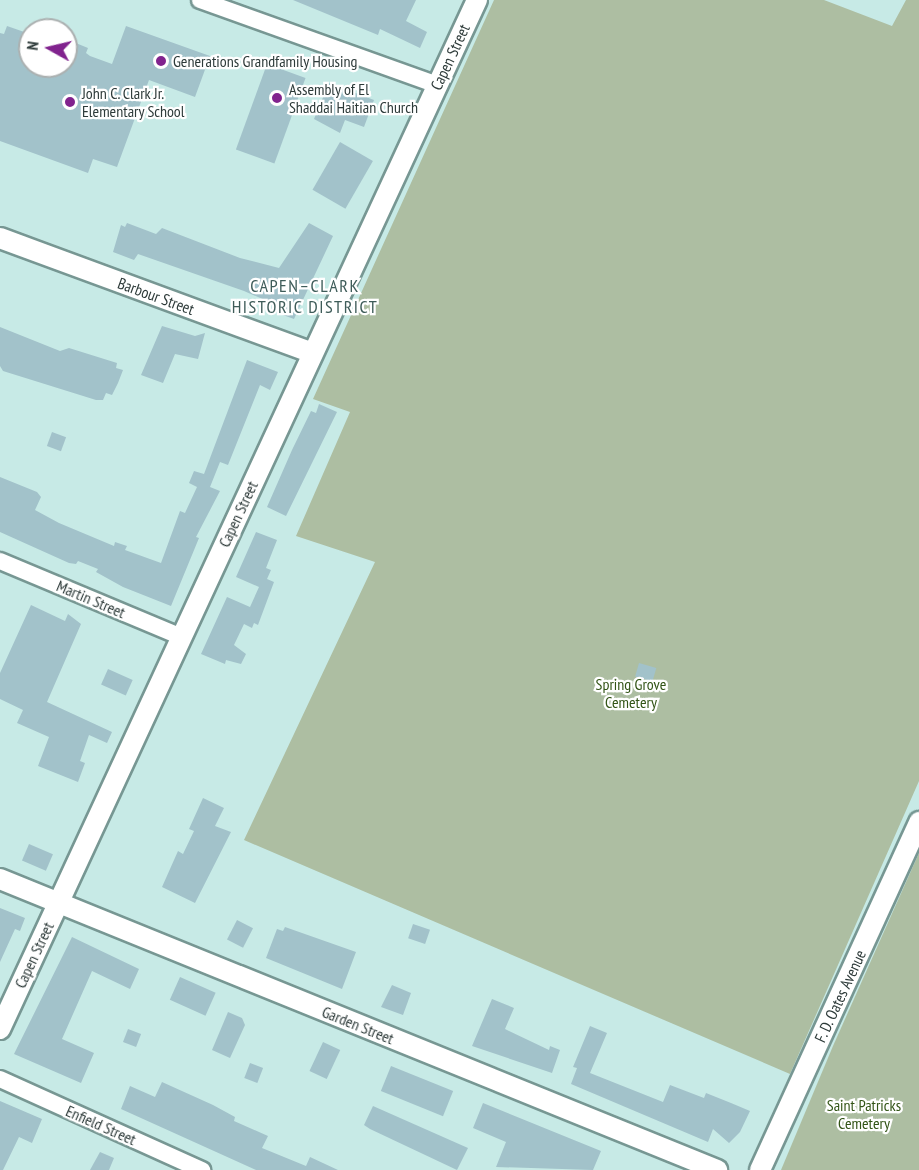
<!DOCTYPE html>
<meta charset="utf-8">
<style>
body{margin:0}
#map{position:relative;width:919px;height:1170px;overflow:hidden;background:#c7eae6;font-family:"PT Sans Narrow",sans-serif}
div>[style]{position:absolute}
.green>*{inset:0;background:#adbea2}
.building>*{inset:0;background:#a2c2ca;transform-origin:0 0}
.roads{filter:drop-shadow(2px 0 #779793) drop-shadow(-2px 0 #779793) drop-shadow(0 2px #779793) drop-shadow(0 -2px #779793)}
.minor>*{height:16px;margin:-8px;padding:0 8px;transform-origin:8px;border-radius:8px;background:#fff}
.tertiary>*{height:20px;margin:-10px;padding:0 10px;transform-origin:10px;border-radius:10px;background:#fff}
.dots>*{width:16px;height:16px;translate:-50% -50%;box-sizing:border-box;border:3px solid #fff;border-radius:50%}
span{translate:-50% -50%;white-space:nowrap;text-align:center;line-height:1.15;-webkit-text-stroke:4.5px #fff;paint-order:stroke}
.street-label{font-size:16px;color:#2d3a39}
.poi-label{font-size:16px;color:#2d3a39}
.left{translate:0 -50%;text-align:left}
.park-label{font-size:16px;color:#325416}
.neighbourhood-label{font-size:18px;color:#3e5c59;letter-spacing:1.5px}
.north{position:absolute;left:18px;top:18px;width:60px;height:60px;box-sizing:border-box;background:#fff;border:2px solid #abb0b0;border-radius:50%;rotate:278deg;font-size:16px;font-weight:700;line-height:24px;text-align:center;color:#2d3a39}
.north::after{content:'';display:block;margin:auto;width:21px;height:27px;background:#81238e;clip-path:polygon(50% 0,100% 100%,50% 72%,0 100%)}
</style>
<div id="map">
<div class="green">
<div style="clip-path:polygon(494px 0,824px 0,892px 26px,906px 0,919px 0,919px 781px,790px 1074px,244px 840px,375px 562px,296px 536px,350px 412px,313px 399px)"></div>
<div style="clip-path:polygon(919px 853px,919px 1170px,781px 1170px,833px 1046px)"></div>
</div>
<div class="building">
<div style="clip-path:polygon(293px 0,416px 0,406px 21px,427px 32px,420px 48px,380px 29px,378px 35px)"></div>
<div style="clip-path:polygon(7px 26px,30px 34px,30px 66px,66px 66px,66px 39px,88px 48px,86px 53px,90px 56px,112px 64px,126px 26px,210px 56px,195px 97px,149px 80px,117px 167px,93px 159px,88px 173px,0 141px,0 33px,4px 34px)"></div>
<div style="left:267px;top:64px;width:41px;height:91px;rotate:20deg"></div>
<div style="clip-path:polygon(329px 83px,374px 100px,364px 127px,345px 120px,340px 133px,314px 119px)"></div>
<div style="left:340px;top:142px;width:38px;height:55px;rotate:30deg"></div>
<div style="clip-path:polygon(127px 223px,156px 234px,162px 228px,240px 258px,279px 268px,309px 223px,333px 236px,294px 319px,272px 311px,274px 304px,244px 291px,138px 254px,134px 260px,113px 252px,121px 225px,125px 227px)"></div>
<div style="clip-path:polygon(162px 326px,195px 336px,205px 333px,198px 359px,175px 354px,163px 383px,141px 375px)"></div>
<div style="clip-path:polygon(0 327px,60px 351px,69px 348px,117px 363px,116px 368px,123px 370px,118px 383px,112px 395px,106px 393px,103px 400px,96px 400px,3px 371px,0 366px)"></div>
<div style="clip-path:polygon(247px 360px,278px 372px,270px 390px,260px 385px,228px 465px,220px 462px,210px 487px,220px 491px,196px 537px,199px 538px,171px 606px,123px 587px,96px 572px,98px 569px,78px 561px,76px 564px,69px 563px,0 532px,0 477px,37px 492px,41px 497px,35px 510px,59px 523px,114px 546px,115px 542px,127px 546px,125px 550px,161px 563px,180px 511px,185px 513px,197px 487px,189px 483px,194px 471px,204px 474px)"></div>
<div style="clip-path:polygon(319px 404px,337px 412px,286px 516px,267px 507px,292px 450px,311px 411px,316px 413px)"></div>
<div style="left:52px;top:432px;width:15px;height:15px;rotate:20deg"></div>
<div style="clip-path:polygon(256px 532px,277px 540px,266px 568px,271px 570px,267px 579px,274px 582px,258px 625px,254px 623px,252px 628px,244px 624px,234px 645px,246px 654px,241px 664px,226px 660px,225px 664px,201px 654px,227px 597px,250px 607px,259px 587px,236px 577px)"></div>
<div style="clip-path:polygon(31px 605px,65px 621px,68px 614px,81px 624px,47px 702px,112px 732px,107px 743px,89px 735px,80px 761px,85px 763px,78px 782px,38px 766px,49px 737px,17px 723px,23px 710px,0 699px,0 673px)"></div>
<div style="left:639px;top:663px;width:18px;height:14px;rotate:16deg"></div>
<div style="left:108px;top:669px;width:27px;height:17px;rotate:24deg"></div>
<div style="clip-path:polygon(203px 798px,224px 808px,215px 826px,231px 832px,195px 903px,162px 887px,178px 851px,183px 854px,194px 831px,189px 829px)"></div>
<div style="left:29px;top:844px;width:26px;height:18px;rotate:23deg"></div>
<div style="clip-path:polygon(0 908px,25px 918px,20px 931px,15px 929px,0 962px)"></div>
<div style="left:237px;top:920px;width:18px;height:22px;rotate:27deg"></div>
<div style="left:413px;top:924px;width:18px;height:15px;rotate:19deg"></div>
<div style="clip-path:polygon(285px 927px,356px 952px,342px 989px,266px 958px,277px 929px,283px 931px)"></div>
<div style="clip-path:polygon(72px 937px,139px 969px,130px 989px,92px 971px,62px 1039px,94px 1053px,81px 1083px,14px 1054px)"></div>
<div style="left:180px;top:977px;width:39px;height:25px;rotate:24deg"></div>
<div style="clip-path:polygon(392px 985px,411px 993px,403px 1015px,381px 1007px)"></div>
<div style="clip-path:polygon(492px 999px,514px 1008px,505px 1029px,549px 1050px,550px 1046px,560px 1050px,552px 1073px,472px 1046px)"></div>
<div style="clip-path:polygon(228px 1012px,242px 1018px,245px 1025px,230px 1058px,212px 1050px)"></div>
<div style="clip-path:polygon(590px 1026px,607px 1033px,590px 1073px,663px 1102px,670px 1085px,704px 1098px,706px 1093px,731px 1103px,750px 1111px,740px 1132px,729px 1143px,713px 1129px,708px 1142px,571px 1084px,577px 1068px,573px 1067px)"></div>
<div style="left:128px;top:1029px;width:14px;height:14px;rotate:21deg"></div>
<div style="left:323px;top:1042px;width:19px;height:32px;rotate:25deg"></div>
<div style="left:250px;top:1063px;width:14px;height:16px;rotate:21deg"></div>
<div style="left:391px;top:1066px;width:67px;height:27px;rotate:22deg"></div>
<div style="clip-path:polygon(162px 1082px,213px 1105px,235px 1117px,234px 1121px,268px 1136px,262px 1148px,306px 1166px,310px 1157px,338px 1170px,256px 1170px,121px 1109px,130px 1086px,155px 1097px)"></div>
<div style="clip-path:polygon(0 1101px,42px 1119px,32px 1143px,19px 1137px,3px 1170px,0 1170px)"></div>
<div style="clip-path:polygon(483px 1103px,601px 1151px,593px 1170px,496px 1167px,506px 1142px,473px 1128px)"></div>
<div style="clip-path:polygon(373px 1106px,468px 1148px,457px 1170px,370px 1129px,364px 1125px)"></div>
<div style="clip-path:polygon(100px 1152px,114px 1158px,109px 1170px,90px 1170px)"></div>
</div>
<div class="roads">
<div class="minor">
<div style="left:200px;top:0;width:252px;rotate:19.7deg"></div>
<div style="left:0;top:561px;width:197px;rotate:22.7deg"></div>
<div style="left:0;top:1079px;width:222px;rotate:24.3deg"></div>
</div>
<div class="tertiary">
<div style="left:0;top:238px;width:333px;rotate:20.2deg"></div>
<div style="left:0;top:879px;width:774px;rotate:22.09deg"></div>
<div style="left:0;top:1029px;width:1134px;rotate:-65.13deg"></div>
<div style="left:760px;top:1170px;width:383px;rotate:-65.4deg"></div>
</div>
</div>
<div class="dots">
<div style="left:161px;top:61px;background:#81238e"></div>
<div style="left:277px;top:98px;background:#81238e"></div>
<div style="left:70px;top:102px;background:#81238e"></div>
</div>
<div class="street-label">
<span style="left:450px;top:57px;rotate:-65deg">Capen Street</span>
<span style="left:156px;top:296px;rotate:20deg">Barbour Street</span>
<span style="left:238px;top:514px;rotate:-65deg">Capen Street</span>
<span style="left:91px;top:599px;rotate:23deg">Martin Street</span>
<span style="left:34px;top:955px;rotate:-65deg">Capen Street</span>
<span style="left:840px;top:996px;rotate:-65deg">F. D. Oates Avenue</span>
<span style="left:358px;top:1025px;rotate:22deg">Garden Street</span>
<span style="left:101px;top:1125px;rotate:24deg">Enfield Street</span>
</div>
<div class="poi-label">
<span class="left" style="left:173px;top:61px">Generations Grandfamily Housing</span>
<span class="left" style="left:289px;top:98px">Assembly of El<br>Shaddai Haitian Church</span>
<span class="left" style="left:82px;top:102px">John C. Clark Jr.<br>Elementary School</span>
</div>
<div class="park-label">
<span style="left:631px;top:693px">Spring Grove<br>Cemetery</span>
<span style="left:864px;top:1114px">Saint Patricks<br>Cemetery</span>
</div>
<div class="neighbourhood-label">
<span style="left:305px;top:297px">CAPEN–CLARK<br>HISTORIC DISTRICT</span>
</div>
<div class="north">N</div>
</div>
